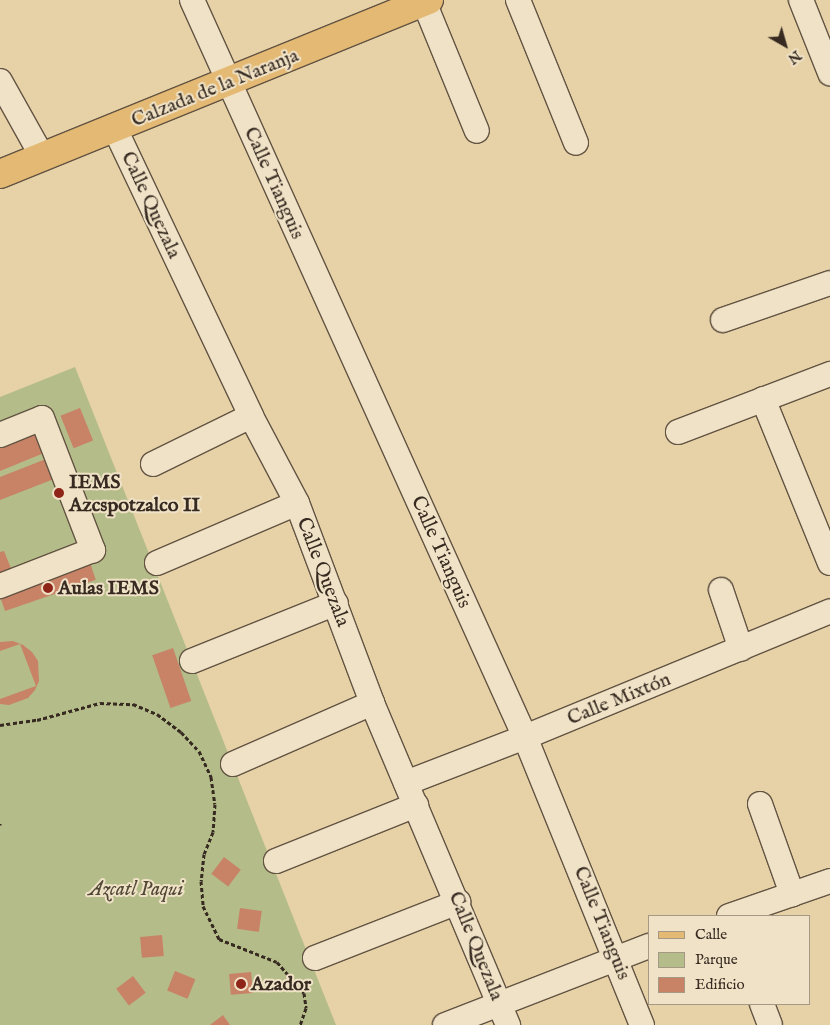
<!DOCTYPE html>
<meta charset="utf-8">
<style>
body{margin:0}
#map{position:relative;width:830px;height:1025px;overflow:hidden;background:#e7d2a8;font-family:"IM FELL English",serif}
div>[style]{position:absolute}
.green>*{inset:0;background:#b4bc89}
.building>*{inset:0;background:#c88266;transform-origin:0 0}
.path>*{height:3px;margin-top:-1.5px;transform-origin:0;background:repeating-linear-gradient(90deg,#372a21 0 4px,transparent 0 6.5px)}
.roads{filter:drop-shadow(1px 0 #635443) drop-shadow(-1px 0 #635443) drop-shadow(0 1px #635443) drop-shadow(0 -1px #635443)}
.minor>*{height:24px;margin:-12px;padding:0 12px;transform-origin:12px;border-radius:12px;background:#efe2c6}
.major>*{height:28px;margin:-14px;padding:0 14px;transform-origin:14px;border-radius:14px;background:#e4b974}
.dots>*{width:14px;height:14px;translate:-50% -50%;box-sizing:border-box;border:2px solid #efe2c6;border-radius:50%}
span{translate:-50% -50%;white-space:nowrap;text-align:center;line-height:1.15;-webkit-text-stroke:4px #efe2c6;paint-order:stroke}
.street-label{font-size:20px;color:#372a21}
.poi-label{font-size:20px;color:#372a21;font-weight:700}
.left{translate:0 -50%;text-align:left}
.park-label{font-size:20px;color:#504736;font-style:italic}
.legend{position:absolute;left:648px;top:915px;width:162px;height:90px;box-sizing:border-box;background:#efe2c6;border:1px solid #a59884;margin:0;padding:6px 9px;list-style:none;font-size:15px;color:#372a21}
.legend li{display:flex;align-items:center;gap:10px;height:25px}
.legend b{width:25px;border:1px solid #a59884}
.north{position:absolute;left:760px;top:20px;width:50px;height:50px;-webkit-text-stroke:4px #efe2c6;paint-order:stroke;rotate:142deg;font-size:14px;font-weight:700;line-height:20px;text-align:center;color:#372a21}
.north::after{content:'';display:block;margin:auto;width:18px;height:22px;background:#372a21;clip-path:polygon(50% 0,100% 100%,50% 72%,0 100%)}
</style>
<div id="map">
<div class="green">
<div style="clip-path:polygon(75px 367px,336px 1025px,0 1025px,0 397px)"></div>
</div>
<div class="building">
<div style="left:80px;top:408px;width:35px;height:21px;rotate:68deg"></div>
<div style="clip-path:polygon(36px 433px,44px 453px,0 471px,0 447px)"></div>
<div style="clip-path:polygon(46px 459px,54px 479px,0 500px,0 477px)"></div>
<div style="clip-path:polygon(4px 551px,12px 571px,0 576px,0 552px)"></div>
<div style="left:89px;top:560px;width:21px;height:96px;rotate:71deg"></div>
<div style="clip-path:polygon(13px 641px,23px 645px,32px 652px,38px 661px,39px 681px,35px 690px,28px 698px,9px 705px,0 704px,0 699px,36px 686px,20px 644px,0 651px,0 642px)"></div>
<div style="left:173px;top:648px;width:56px;height:22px;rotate:71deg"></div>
<div style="left:224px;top:857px;width:21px;height:21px;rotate:37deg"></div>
<div style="left:240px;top:908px;width:22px;height:21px;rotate:8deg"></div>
<div style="left:162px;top:935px;width:21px;height:22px;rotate:85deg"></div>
<div style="left:175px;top:971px;width:22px;height:21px;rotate:22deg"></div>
<div style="left:251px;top:972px;width:21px;height:22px;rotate:85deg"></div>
<div style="left:133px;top:976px;width:21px;height:21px;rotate:53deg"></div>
<div style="clip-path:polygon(223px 1015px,230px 1025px,210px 1025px)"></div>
</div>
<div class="path">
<div style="left:0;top:725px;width:37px;rotate:-8deg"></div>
<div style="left:37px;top:720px;width:65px;rotate:-15.1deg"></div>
<div style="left:100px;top:703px;width:33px;rotate:2deg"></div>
<div style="left:133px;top:704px;width:26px;rotate:23deg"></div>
<div style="left:157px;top:714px;width:30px;rotate:37deg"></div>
<div style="left:181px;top:732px;width:26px;rotate:47deg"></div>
<div style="left:199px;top:751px;width:29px;rotate:65deg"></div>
<div style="left:211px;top:777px;width:27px;rotate:82deg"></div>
<div style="left:215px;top:804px;width:28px;rotate:94deg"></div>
<div style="left:213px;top:832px;width:24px;rotate:112deg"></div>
<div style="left:204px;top:854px;width:27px;rotate:96deg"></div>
<div style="left:201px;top:881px;width:25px;rotate:85deg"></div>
<div style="left:203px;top:906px;width:37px;rotate:64deg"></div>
<div style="left:219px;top:939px;width:62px;rotate:21.6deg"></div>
<div style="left:277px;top:962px;width:41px;rotate:48.9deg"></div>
<div style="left:304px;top:993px;width:15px;rotate:82deg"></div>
<div style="left:306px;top:1008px;width:18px;rotate:109deg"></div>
<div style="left:0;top:823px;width:2px;rotate:90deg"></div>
</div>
<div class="roads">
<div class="minor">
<div style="left:192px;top:0;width:809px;rotate:65.69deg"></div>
<div style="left:525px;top:737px;width:311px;rotate:67.9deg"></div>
<div style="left:518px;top:0;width:154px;rotate:67.9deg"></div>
<div style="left:801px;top:0;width:79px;rotate:68.3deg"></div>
<div style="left:424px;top:2px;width:139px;rotate:67.7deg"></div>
<div style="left:0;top:81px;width:88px;rotate:60.8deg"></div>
<div style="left:115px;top:129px;width:318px;rotate:64.6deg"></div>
<div style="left:251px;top:416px;width:98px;rotate:62.1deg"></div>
<div style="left:297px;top:503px;width:214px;rotate:69.4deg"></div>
<div style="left:372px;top:703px;width:350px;rotate:67.1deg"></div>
<div style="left:723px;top:320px;width:113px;rotate:-19.1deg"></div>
<div style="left:763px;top:399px;width:177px;rotate:67.8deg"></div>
<div style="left:678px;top:432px;width:163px;rotate:-20.9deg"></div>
<div style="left:0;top:435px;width:45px;rotate:-22deg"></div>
<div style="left:42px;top:418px;width:142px;rotate:68.9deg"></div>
<div style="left:93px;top:550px;width:100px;rotate:158.8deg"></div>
<div style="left:153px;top:464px;width:109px;rotate:-26.1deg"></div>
<div style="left:157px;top:563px;width:152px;rotate:-23.2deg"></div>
<div style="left:721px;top:590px;width:62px;rotate:71.3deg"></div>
<div style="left:192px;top:661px;width:155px;rotate:-21.9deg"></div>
<div style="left:233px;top:764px;width:152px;rotate:-23.7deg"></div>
<div style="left:406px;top:783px;width:128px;rotate:-21.1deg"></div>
<div style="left:525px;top:737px;width:330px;rotate:-22.4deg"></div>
<div style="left:760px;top:804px;width:96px;rotate:70.4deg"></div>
<div style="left:276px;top:861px;width:151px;rotate:-21.8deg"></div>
<div style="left:729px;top:916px;width:107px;rotate:-19.1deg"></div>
<div style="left:315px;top:958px;width:154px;rotate:-21.4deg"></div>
<div style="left:762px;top:1004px;width:22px;rotate:69deg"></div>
<div style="left:445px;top:1025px;width:219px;rotate:-21.2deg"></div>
</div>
<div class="major">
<div style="left:0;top:174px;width:463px;rotate:-22.1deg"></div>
</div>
</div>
<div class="dots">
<div style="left:59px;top:493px;background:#8f2418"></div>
<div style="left:48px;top:588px;background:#8f2418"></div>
<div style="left:241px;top:984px;background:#8f2418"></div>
</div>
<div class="street-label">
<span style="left:215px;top:88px;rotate:-22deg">Calzada de la Naranja</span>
<span style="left:274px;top:183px;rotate:66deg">Calle Tianguis</span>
<span style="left:151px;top:205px;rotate:65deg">Calle Quezala</span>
<span style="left:441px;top:552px;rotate:66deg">Calle Tianguis</span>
<span style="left:323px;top:572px;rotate:69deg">Calle Quezala</span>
<span style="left:619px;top:699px;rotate:-22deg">Calle Mixtón</span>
<span style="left:602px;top:923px;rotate:68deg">Calle Tianguis</span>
<span style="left:476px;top:946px;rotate:68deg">Calle Quezala</span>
</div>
<div class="poi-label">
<span class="left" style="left:69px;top:494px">IEMS<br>Azcspotzalco II</span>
<span class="left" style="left:58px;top:588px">Aulas IEMS</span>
<span class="left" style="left:251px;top:984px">Azador</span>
</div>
<div class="park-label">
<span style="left:136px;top:889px">Azcatl Paqui</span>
</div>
<ul class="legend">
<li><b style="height:6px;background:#e4b974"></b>Calle</li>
<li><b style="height:14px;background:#b4bc89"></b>Parque</li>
<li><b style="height:14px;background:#c88266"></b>Edificio</li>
</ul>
<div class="north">N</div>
</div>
